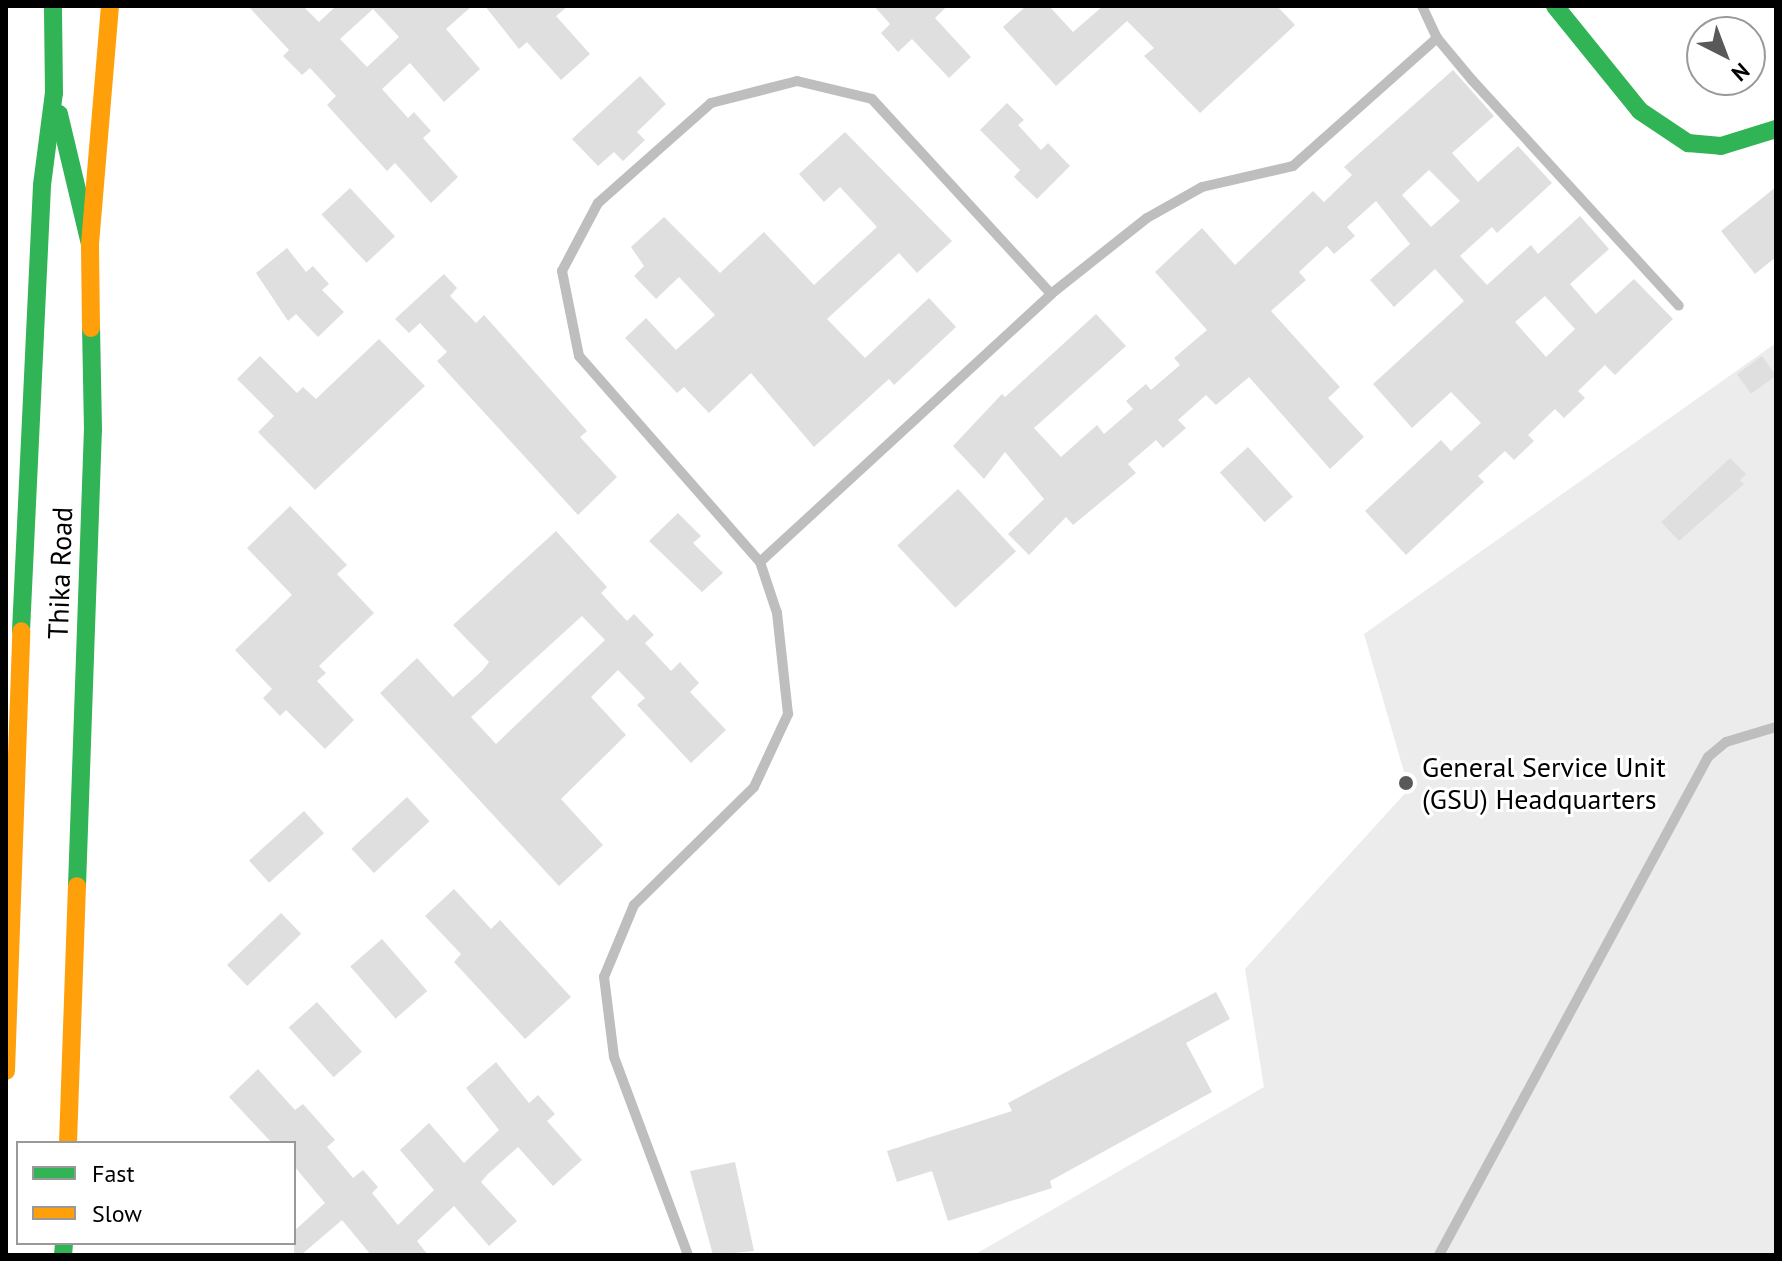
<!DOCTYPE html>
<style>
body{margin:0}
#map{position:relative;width:1782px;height:1261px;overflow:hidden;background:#fff;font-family:"PT Sans",sans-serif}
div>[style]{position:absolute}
.green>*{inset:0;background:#ececec}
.building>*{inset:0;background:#dfdfdf;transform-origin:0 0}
.lane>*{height:10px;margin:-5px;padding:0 5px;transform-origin:5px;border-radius:5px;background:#bebebe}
.fast>*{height:18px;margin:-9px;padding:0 9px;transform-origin:9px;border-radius:9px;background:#30b455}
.slow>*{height:18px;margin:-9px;padding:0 9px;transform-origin:9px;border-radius:9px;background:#ff9f0a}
.dots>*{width:22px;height:22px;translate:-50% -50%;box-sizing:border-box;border:4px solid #fff;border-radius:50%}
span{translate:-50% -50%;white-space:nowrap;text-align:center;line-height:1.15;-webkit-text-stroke:6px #fff;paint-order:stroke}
.street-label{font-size:28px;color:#000}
.poi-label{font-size:28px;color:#000}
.left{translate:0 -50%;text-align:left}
.frame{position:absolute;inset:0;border:8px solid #000;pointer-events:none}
.legend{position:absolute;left:16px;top:1141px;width:280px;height:104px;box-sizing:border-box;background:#fff;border:2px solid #999;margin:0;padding:10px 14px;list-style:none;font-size:24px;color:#000}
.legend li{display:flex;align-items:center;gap:16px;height:40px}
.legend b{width:40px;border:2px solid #999}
.north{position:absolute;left:1686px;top:16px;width:80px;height:80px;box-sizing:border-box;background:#fff;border:2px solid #999;border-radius:50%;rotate:138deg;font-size:22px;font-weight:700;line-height:32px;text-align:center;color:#000}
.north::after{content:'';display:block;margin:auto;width:28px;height:36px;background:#595959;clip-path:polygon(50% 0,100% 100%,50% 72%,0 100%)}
</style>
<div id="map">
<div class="green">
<div style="clip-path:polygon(1776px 343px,1776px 1255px,974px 1255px,1264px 1087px,1245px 969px,1409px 789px,1364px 634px)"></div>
</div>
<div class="building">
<div style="clip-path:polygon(evenodd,248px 6px,303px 6px,319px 22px,336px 6px,472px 6px,446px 29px,480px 69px,444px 102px,410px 63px,382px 89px,408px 118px,414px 112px,431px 131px,423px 138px,458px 177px,431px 203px,395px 163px,387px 171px,327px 105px,336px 96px,310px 68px,302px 75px,283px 56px,289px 50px,248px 6px,373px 9px,399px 37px,367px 67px,340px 39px,373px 9px)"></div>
<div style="clip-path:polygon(485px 6px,568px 6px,556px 16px,590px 54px,561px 80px,527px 42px,519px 49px)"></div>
<div style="clip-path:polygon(874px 6px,947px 6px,935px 18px,971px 57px,949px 78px,912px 39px,898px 52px,881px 33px,890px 24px)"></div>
<div style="clip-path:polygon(1026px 6px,1049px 6px,1073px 32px,1103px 6px,1277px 6px,1295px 25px,1200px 113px,1144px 56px,1154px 48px,1127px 21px,1056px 86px,1003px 27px)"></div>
<div style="clip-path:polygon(evenodd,1453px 70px,1494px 116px,1452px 153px,1478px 182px,1518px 146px,1552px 183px,1497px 233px,1492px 227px,1460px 256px,1487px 285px,1531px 245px,1538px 254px,1580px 216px,1609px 249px,1570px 284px,1596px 314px,1634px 279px,1673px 319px,1615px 375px,1605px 365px,1578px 391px,1585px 398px,1564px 418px,1555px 409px,1528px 435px,1534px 441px,1514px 460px,1505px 451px,1478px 476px,1484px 482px,1406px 555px,1365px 511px,1441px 440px,1451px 451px,1481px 423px,1451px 392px,1412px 428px,1373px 384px,1464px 301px,1435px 269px,1394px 307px,1370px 280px,1410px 244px,1376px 201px,1347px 227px,1355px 236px,1334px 254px,1327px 246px,1299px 272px,1306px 280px,1271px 311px,1340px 387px,1328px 398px,1364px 437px,1330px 469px,1249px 377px,1216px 405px,1206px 395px,1178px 420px,1186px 428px,1163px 448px,1156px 440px,1128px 464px,1136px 473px,1073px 525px,1066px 517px,1029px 555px,1008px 534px,1044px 499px,1005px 452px,984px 479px,953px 446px,1002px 394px,1005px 397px,1096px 314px,1126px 346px,1034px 428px,1061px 457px,1097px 425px,1104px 434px,1133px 409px,1126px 401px,1146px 384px,1151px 390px,1180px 365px,1174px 358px,1207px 330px,1155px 272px,1202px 228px,1235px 265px,1313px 191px,1324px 202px,1352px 175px,1344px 167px,1453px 70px,1429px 170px,1460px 201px,1431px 227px,1402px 195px,1429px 170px,1453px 70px,1545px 296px,1575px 329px,1546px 357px,1515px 322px,1545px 296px)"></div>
<div style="clip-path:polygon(640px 76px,666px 104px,637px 132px,645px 140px,623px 161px,614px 152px,598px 166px,572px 139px)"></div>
<div style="clip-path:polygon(1007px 103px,1024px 120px,1018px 125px,1041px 150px,1048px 143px,1070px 166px,1037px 199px,1014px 177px,1020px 170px,980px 130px)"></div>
<div style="clip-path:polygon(845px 132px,952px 241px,917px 273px,899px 253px,827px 319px,865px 358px,929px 298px,956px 327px,894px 385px,889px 379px,814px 447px,751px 373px,709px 413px,684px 387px,677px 393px,625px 338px,646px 318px,676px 350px,715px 315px,679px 277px,656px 299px,634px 276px,644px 266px,631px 247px,664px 217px,720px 273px,764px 232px,814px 285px,877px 227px,840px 187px,824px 202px,799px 174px)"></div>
<div style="clip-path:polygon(1776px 187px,1776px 257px,1755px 274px,1721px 231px)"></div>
<div style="left:350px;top:188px;width:66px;height:39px;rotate:47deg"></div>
<div style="clip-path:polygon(287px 248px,306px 272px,313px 266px,329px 284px,322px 290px,344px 312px,318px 337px,296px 314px,288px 321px,256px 273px)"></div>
<div style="clip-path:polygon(444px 274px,457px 288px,450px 296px,476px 323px,484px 315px,502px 335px,587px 431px,580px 437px,617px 477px,578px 515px,437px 361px,447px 352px,420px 323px,409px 333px,395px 319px)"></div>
<div style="clip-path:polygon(379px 339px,425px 386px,315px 490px,258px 432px,274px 416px,237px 379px,260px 356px,297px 393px,303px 387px,316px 399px)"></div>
<div style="left:1762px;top:356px;width:24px;height:31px;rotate:54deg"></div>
<div style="left:1248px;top:447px;width:67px;height:38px;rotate:48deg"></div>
<div style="clip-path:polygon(1730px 458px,1746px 474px,1740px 480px,1744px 484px,1679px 541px,1661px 522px)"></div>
<div style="left:958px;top:489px;width:85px;height:83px;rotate:47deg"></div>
<div style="clip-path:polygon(290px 506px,347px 565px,337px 574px,374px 613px,319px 666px,326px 673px,317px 681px,354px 720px,325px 749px,286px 710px,280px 716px,263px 698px,272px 689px,235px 650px,292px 595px,247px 548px)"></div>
<div style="clip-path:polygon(678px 513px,701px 536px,693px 543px,723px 573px,702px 592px,649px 541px)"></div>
<div style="clip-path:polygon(evenodd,556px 531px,607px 587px,601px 593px,627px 621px,634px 614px,654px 635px,645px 643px,671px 671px,680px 662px,699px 683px,690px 692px,726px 730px,691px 763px,637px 705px,645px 698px,618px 670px,591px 697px,626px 735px,561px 799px,603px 845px,559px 886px,380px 693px,417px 658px,453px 697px,482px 671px,489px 662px,453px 625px,556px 531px,582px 616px,605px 640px,496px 744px,471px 717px,582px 616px)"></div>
<div style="left:407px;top:797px;width:33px;height:76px;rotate:47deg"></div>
<div style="left:304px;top:811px;width:30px;height:74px;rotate:48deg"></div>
<div style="clip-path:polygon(454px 889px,491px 929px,500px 920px,571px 997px,525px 1039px,454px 962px,461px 954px,425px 916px)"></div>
<div style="left:281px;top:913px;width:29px;height:75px;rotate:46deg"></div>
<div style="left:382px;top:939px;width:69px;height:42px;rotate:49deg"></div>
<div style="clip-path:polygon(1216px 992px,1230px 1019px,1186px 1043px,1212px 1092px,1050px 1181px,1052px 1188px,948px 1221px,932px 1171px,897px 1182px,887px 1151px,1012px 1111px,1008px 1103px)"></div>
<div style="left:317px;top:1002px;width:67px;height:38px;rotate:48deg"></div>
<div style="clip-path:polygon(496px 1062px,529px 1103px,538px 1095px,555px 1114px,547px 1121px,582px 1160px,553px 1186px,518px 1147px,488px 1174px,481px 1182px,517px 1221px,489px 1246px,454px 1206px,417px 1241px,428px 1255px,371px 1255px,342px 1220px,301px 1255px,294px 1255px,294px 1231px,325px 1203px,294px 1166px,294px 1143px,272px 1143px,229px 1097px,258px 1069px,295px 1110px,303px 1104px,335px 1140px,327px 1147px,353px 1178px,363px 1170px,378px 1187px,372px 1193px,398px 1225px,434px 1190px,400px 1150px,429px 1123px,464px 1163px,499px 1130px,466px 1088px)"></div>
<div style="clip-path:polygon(735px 1162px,754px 1251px,713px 1255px,690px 1171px)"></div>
</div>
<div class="lane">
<div style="left:1422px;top:6px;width:35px;rotate:65deg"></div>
<div style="left:1437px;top:38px;width:55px;rotate:50.2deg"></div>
<div style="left:1472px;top:80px;width:306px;rotate:47.5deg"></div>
<div style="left:760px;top:562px;width:396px;rotate:-42.6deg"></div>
<div style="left:1051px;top:294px;width:122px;rotate:-38.4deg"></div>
<div style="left:1147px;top:218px;width:63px;rotate:-29.4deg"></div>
<div style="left:1202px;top:187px;width:93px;rotate:-13deg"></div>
<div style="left:1293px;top:166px;width:193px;rotate:-41.6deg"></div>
<div style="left:688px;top:1255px;width:211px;rotate:-110.5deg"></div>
<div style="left:614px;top:1057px;width:81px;rotate:-97.1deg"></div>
<div style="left:604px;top:977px;width:78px;rotate:-67.4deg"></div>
<div style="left:634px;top:905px;width:168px;rotate:-44.5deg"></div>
<div style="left:754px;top:787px;width:81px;rotate:-65deg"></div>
<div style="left:788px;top:714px;width:102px;rotate:-96.2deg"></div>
<div style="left:777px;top:613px;width:54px;rotate:-108.4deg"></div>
<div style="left:760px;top:562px;width:274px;rotate:-131.3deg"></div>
<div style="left:579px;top:356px;width:87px;rotate:-101.3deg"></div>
<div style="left:562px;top:271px;width:77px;rotate:-62.1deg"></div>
<div style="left:598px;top:203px;width:151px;rotate:-41.5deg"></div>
<div style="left:711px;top:103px;width:89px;rotate:-14.3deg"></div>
<div style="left:797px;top:81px;width:77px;rotate:13.5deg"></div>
<div style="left:872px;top:99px;width:265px;rotate:47.4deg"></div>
<div style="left:1439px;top:1255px;width:566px;rotate:-61.62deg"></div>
<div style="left:1708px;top:757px;width:23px;rotate:-40deg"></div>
<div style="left:1726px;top:742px;width:52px;rotate:-16.7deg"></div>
</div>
<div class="fast">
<div style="left:1555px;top:6px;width:135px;rotate:51deg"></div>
<div style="left:1640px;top:111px;width:58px;rotate:33.7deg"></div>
<div style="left:1688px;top:143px;width:33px;rotate:5deg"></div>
<div style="left:1721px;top:146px;width:58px;rotate:-17.2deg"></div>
<div style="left:59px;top:114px;width:134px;rotate:76.6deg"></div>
<div style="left:21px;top:631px;width:446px;rotate:-87.3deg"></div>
<div style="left:42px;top:185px;width:93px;rotate:-82.6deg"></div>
<div style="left:54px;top:93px;width:87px;rotate:-90.7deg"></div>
<div style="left:77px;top:886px;width:456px;rotate:-88deg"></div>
<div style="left:93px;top:430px;width:102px;rotate:-91.1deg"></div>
<div style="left:63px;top:1255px;width:12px;rotate:-85deg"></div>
</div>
<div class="slow">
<div style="left:91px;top:328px;width:84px;rotate:-90.7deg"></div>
<div style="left:90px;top:244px;width:239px;rotate:-85.2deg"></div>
<div style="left:6px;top:1071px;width:440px;rotate:-88deg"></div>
<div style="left:68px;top:1143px;width:257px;rotate:-88deg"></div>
</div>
<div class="dots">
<div style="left:1406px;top:783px;background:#595959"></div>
</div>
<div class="street-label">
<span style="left:60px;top:573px;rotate:-88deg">Thika Road</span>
</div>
<div class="poi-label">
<span class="left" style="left:1422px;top:783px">General Service Unit<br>(GSU) Headquarters</span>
</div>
<div class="frame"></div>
<ul class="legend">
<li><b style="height:10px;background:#30b455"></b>Fast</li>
<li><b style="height:10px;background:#ff9f0a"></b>Slow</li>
</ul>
<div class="north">N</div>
</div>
